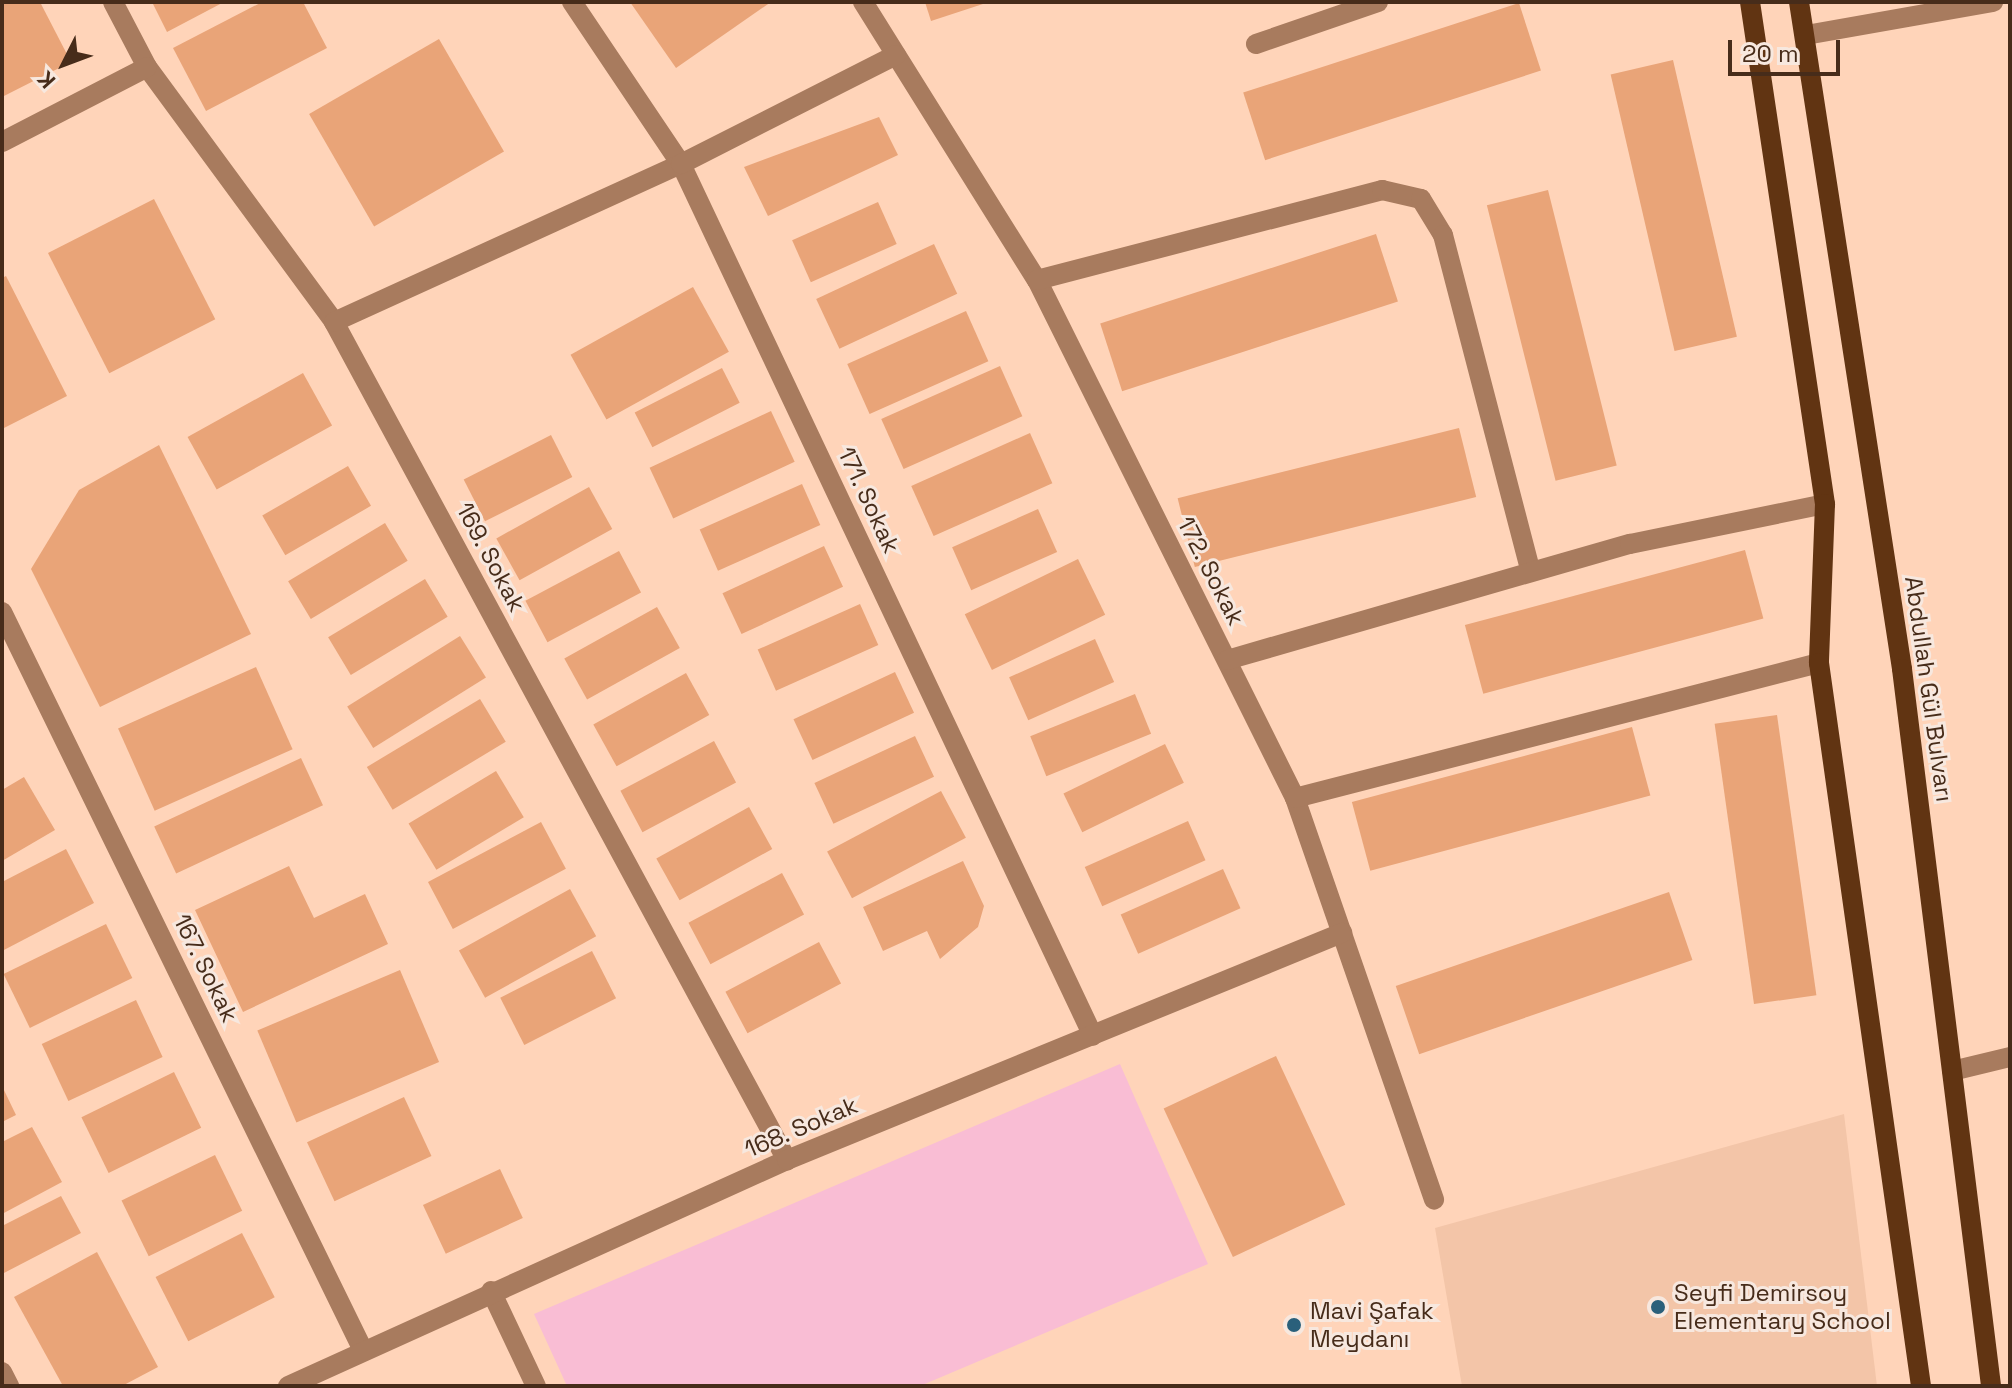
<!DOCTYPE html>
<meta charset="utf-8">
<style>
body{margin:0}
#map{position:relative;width:2012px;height:1388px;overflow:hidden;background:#ffd4b9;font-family:"Space Grotesk",sans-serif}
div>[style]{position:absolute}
.built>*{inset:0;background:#f3c5a8}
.green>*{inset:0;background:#f9bdd4}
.building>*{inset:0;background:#e9a478;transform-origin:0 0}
.minor>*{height:20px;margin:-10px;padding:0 10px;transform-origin:10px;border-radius:10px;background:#a87b5e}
.major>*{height:20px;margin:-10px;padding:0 10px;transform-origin:10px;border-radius:10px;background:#613412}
.dots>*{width:22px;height:22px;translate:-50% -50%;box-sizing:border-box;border:4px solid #f7e8df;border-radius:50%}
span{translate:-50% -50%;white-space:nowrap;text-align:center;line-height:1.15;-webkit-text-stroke:6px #f7e8df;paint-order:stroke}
.street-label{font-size:24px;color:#472c1a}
.poi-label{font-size:24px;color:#472c1a}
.left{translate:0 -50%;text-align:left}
.frame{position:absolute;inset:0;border:4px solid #472c1a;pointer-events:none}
.north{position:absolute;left:24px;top:24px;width:80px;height:80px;-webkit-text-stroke:6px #f7e8df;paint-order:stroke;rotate:228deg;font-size:22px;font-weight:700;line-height:32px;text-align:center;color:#472c1a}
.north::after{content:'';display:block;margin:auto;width:28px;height:36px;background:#472c1a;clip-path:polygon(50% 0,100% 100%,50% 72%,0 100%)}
.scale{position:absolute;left:1728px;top:40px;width:112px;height:36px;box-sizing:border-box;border:4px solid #472c1a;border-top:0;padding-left:10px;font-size:24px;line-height:28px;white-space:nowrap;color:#472c1a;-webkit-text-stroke:6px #f7e8df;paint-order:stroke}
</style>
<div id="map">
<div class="built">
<div style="clip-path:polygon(1844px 1114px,1877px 1386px,1462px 1386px,1435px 1228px)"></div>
</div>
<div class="green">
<div style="clip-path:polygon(1120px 1064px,1208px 1264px,920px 1386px,567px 1386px,534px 1314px)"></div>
</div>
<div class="building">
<div style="clip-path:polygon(2px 2px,40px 2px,71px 62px,2px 97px)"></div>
<div style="clip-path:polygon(152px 2px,224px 2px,167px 32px)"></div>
<div style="clip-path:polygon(262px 2px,303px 2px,327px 48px,206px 111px,173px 48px)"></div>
<div style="clip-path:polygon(630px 2px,771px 2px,676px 68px)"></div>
<div style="clip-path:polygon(925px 2px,986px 2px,986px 3px,931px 21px)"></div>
<div style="left:1519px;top:3px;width:71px;height:290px;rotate:72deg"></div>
<div style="left:439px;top:39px;width:130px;height:150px;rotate:60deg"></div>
<div style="left:1673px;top:60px;width:284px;height:64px;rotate:77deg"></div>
<div style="clip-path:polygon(879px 117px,898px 155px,768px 216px,744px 167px)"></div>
<div style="left:1548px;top:190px;width:284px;height:63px;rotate:76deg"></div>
<div style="left:154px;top:199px;width:135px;height:119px;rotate:63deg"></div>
<div style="left:878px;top:202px;width:46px;height:94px;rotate:66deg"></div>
<div style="left:1376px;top:234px;width:71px;height:290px;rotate:72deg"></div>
<div style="left:934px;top:244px;width:55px;height:130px;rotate:65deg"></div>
<div style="clip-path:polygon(6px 276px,67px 396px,2px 429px,2px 278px)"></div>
<div style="left:693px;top:287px;width:74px;height:140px;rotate:61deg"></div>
<div style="left:966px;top:311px;width:55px;height:130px;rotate:66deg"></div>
<div style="left:1000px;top:366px;width:55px;height:130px;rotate:66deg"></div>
<div style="left:722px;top:368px;width:39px;height:98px;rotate:63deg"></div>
<div style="left:303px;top:373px;width:60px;height:132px;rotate:61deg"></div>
<div style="left:771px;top:411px;width:56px;height:134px;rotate:65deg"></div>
<div style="left:1459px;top:428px;width:71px;height:290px;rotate:76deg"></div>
<div style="left:1030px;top:433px;width:55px;height:130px;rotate:66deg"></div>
<div style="left:551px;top:435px;width:47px;height:98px;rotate:63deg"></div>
<div style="clip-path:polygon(159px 445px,251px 634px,100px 707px,31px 569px,79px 490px)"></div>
<div style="left:348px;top:466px;width:46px;height:99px;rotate:60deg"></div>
<div style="left:802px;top:484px;width:45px;height:112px;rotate:66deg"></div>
<div style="left:589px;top:487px;width:48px;height:106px;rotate:61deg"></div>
<div style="left:1038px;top:509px;width:47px;height:94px;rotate:66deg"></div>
<div style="left:385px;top:523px;width:44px;height:113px;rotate:59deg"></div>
<div style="left:824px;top:546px;width:45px;height:112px;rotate:65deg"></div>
<div style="left:1745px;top:550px;width:71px;height:290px;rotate:75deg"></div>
<div style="left:619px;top:551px;width:47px;height:106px;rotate:62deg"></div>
<div style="left:1078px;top:559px;width:62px;height:126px;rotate:64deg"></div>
<div style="left:425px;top:579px;width:44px;height:113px;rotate:59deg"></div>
<div style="left:860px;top:604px;width:45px;height:112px;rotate:66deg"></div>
<div style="left:657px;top:607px;width:47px;height:106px;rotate:61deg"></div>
<div style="left:460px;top:636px;width:49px;height:133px;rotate:58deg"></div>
<div style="left:1095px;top:639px;width:47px;height:94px;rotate:66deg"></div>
<div style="left:256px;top:667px;width:90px;height:151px;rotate:66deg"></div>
<div style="left:895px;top:672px;width:45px;height:112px;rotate:65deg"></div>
<div style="left:686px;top:673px;width:48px;height:106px;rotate:61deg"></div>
<div style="left:1135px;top:694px;width:43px;height:113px;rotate:68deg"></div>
<div style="left:480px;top:699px;width:50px;height:132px;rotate:59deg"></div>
<div style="left:1777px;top:715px;width:283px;height:63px;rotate:82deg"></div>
<div style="left:1632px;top:727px;width:71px;height:290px;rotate:75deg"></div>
<div style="left:915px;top:736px;width:45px;height:111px;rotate:65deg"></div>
<div style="left:714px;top:741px;width:47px;height:106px;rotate:62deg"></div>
<div style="left:1165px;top:744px;width:43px;height:113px;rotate:64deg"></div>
<div style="left:301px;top:758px;width:52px;height:162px;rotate:65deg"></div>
<div style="left:496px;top:771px;width:54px;height:102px;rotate:59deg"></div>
<div style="clip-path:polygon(24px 777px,55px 830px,2px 861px,2px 790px)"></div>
<div style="left:941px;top:791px;width:53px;height:129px;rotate:62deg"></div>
<div style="left:749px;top:807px;width:48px;height:106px;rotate:61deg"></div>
<div style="left:1188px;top:821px;width:43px;height:113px;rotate:66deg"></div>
<div style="left:541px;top:822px;width:53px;height:128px;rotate:62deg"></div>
<div style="clip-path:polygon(66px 849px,94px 903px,2px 951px,2px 882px)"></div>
<div style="clip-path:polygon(963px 861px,984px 906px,978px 927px,940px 959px,927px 931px,883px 951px,863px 907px)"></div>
<div style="clip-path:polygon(289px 866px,314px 918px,365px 894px,388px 944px,243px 1012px,195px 910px)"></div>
<div style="left:1223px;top:869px;width:43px;height:112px;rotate:66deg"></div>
<div style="left:782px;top:873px;width:47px;height:106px;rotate:62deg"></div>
<div style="left:570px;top:889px;width:54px;height:127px;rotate:61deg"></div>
<div style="left:1669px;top:892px;width:72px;height:289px;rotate:71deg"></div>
<div style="left:106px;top:924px;width:60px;height:114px;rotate:64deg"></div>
<div style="left:819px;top:942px;width:47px;height:106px;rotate:62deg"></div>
<div style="left:592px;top:951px;width:53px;height:103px;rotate:63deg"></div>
<div style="left:400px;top:970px;width:100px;height:155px;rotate:67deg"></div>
<div style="left:136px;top:1000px;width:63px;height:104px;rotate:65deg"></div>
<div style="left:1276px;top:1056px;width:164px;height:124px;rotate:65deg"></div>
<div style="left:174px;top:1072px;width:62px;height:103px;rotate:64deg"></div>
<div style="clip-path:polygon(2px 1086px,16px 1115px,2px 1122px)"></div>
<div style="left:404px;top:1097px;width:65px;height:107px;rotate:65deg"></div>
<div style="clip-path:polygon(32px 1127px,62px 1182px,2px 1214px,2px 1142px)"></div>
<div style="left:215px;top:1155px;width:62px;height:104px;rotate:64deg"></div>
<div style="left:500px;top:1169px;width:54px;height:85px;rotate:65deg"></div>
<div style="clip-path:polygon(61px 1196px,81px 1233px,2px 1274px,2px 1226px)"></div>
<div style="left:242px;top:1233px;width:72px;height:97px;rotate:63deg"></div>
<div style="clip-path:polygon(97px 1252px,158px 1367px,122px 1386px,63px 1386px,14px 1297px)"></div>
</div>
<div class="minor">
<div style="left:113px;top:2px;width:73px;rotate:62.4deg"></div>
<div style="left:147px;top:67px;width:316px;rotate:53.7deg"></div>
<div style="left:334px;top:322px;width:953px;rotate:61.61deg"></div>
<div style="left:572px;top:2px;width:195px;rotate:56.1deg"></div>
<div style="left:681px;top:164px;width:964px;rotate:64.71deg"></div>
<div style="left:863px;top:2px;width:328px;rotate:58deg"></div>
<div style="left:1037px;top:280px;width:579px;rotate:63.52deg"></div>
<div style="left:1295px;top:798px;width:425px;rotate:70.9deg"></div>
<div style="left:1806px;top:35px;width:190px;rotate:-10deg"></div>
<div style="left:1256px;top:44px;width:129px;rotate:-19deg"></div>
<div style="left:2px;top:142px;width:163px;rotate:-27.3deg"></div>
<div style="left:1037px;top:280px;width:357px;rotate:-14.6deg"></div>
<div style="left:1382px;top:190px;width:40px;rotate:13deg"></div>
<div style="left:1421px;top:199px;width:42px;rotate:58.6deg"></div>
<div style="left:1443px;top:235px;width:348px;rotate:75.4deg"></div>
<div style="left:334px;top:322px;width:381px;rotate:-24.5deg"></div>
<div style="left:681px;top:164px;width:241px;rotate:-26.9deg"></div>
<div style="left:2px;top:612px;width:819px;rotate:63.94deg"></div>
<div style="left:1227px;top:660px;width:419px;rotate:-16.1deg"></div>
<div style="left:1630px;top:544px;width:199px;rotate:-11.6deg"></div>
<div style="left:1295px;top:798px;width:541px;rotate:-14.45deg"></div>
<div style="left:1952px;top:1071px;width:60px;rotate:-13.6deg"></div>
<div style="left:491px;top:1291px;width:105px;rotate:64.7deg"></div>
<div style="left:2px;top:1372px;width:16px;rotate:63deg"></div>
<div style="left:288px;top:1386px;width:548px;rotate:-24.37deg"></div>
<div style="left:787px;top:1160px;width:600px;rotate:-22.25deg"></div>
</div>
<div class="major">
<div style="left:1750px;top:2px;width:508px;rotate:81.5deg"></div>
<div style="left:1825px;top:504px;width:159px;rotate:92.2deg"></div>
<div style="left:1819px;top:663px;width:730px;rotate:81.97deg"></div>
<div style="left:1799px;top:2px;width:675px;rotate:81.22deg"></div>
<div style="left:1902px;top:669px;width:723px;rotate:82.92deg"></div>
</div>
<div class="dots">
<div style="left:1658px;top:1307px;background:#2a607b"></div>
<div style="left:1294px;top:1325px;background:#2a607b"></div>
</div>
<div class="street-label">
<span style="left:869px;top:500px;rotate:65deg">171. Sokak</span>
<span style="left:491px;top:557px;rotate:62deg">169. Sokak</span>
<span style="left:1211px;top:571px;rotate:63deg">172. Sokak</span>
<span style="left:1929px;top:689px;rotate:82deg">Abdullah Gül Bulvarı</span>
<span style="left:206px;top:968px;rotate:64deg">167. Sokak</span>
<span style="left:801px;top:1127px;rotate:-23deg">168. Sokak</span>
</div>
<div class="poi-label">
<span class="left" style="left:1674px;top:1307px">Seyfi Demirsoy<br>Elementary School</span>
<span class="left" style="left:1310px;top:1325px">Mavi Şafak<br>Meydanı</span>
</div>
<div class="frame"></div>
<div class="north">K</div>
<div class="scale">20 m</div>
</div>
